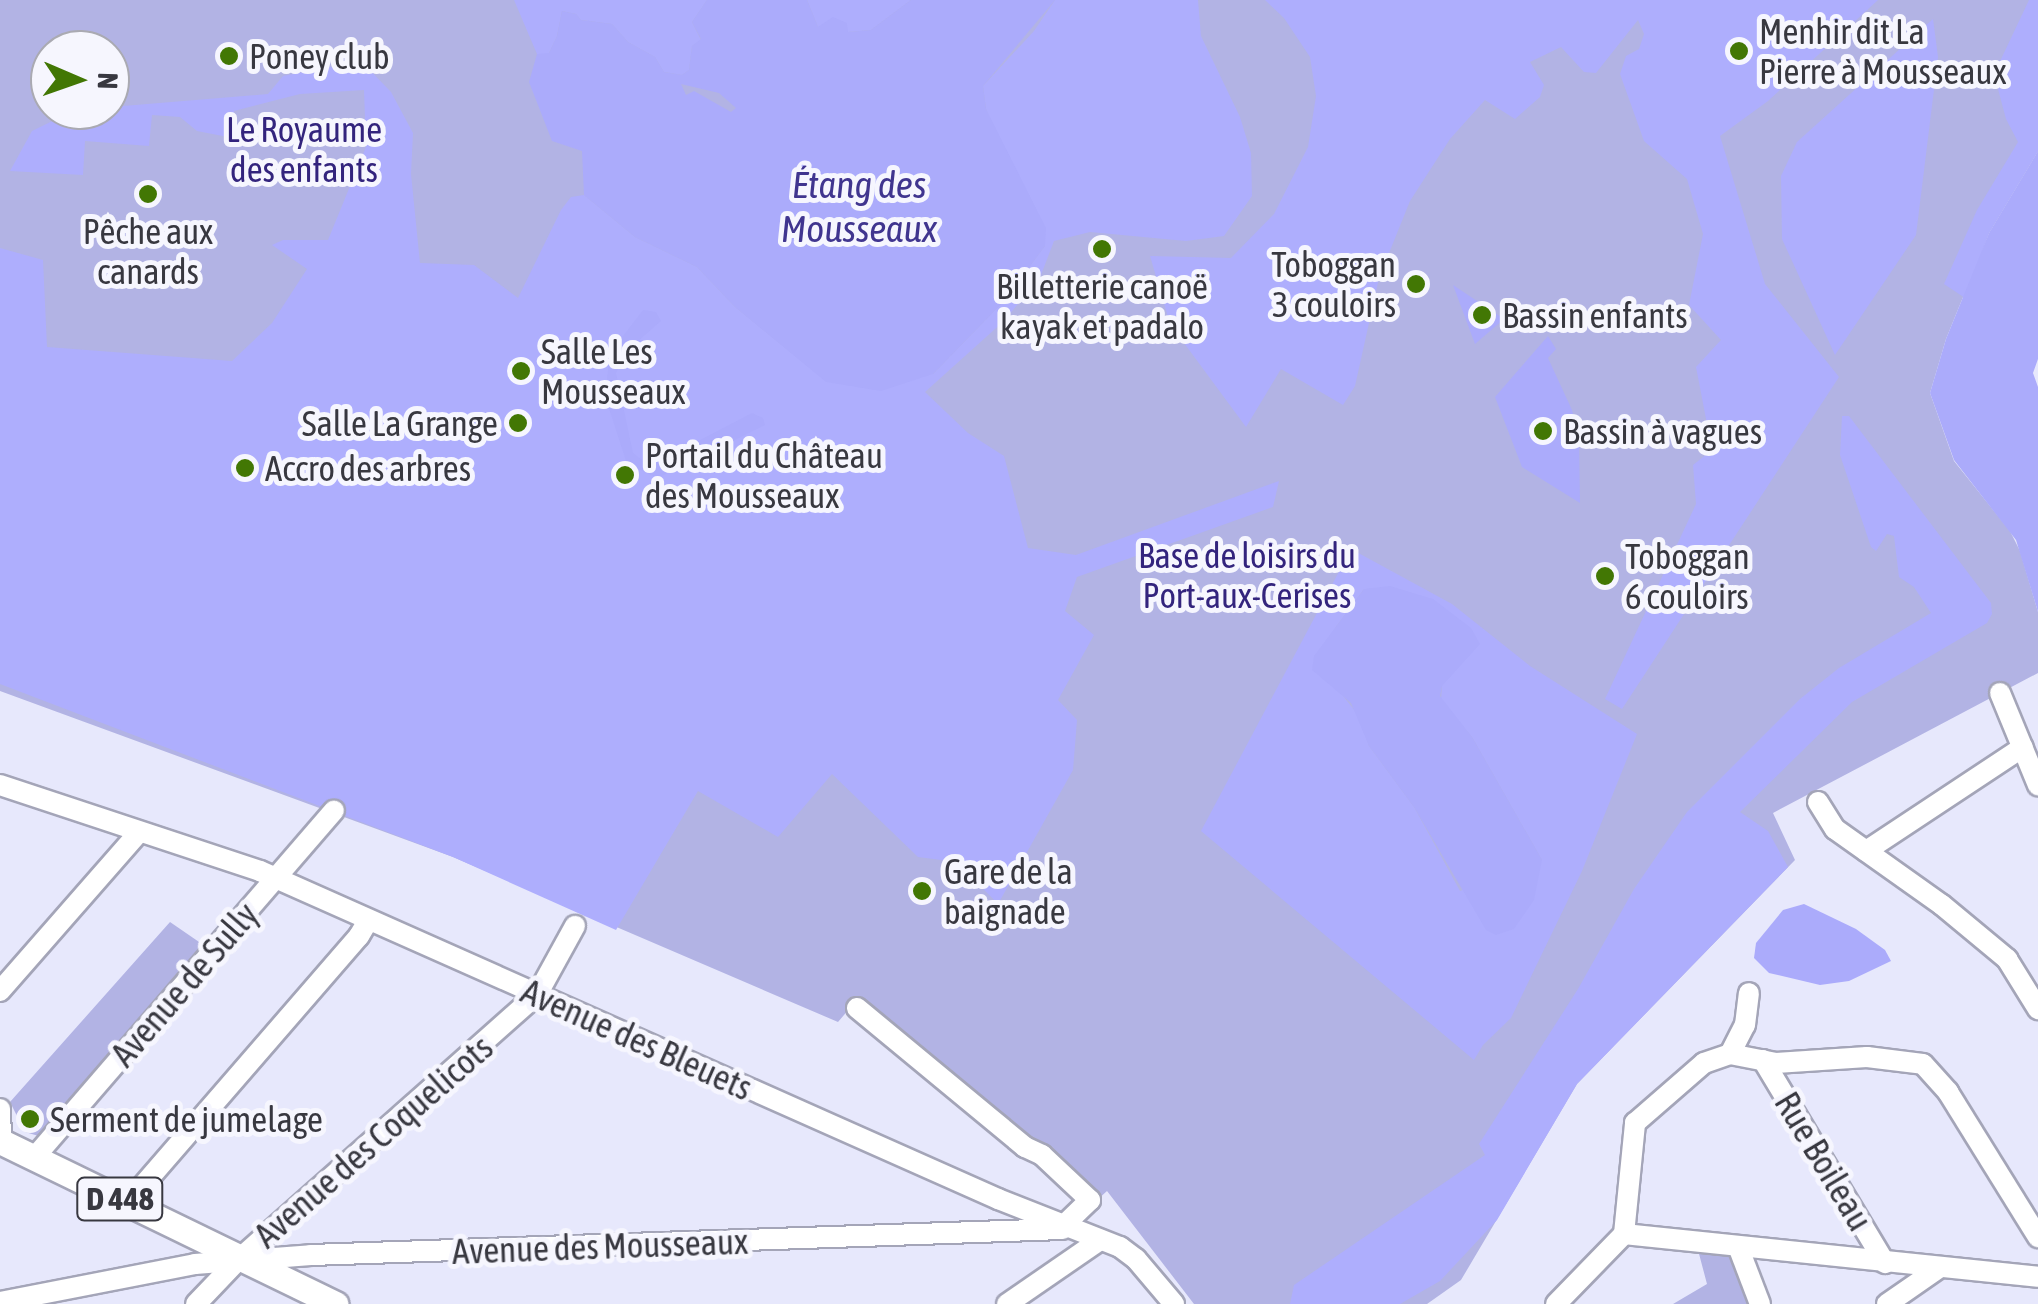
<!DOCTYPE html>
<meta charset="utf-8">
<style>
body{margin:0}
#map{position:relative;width:2038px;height:1304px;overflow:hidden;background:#e7e8fc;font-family:"Asap Condensed",sans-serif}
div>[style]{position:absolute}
.green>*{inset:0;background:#b2b3e4}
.forest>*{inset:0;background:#aeaefd}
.water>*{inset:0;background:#ababfb}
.roads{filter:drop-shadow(2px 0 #a4a5b8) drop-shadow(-2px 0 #a4a5b8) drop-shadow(0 2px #a4a5b8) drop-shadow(0 -2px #a4a5b8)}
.minor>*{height:20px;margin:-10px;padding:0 10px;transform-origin:10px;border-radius:10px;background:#fff}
.major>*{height:25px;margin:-12.5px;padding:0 12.5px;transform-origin:12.5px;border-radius:12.5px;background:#fff}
.dots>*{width:28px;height:28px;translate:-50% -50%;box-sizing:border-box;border:5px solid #f6f6fe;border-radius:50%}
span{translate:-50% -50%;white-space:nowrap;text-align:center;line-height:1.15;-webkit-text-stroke:10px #f6f6fe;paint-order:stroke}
.shield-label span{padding:2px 8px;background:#f6f6fe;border:2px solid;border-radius:8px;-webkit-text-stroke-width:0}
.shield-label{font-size:32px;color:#383840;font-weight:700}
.poi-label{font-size:35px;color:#383840}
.left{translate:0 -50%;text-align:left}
.right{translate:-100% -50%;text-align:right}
.park-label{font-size:35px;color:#33247d}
.street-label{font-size:35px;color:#383840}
.water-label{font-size:38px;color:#40358f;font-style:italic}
.north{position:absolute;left:30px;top:30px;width:100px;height:100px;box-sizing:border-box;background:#f6f6fe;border:2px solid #aaaab2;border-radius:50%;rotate:92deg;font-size:28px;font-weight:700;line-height:40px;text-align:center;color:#383840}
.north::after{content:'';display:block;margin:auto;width:35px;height:45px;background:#427704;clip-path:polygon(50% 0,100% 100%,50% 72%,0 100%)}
</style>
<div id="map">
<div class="green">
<div style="clip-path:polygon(evenodd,0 0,2038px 0,2038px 151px,1989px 233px,1946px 339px,1930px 393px,1954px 461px,2010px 531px,2020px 551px,2038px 612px,2038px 673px,1773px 813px,1795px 860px,1577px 1084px,1461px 1280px,1427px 1304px,1194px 1304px,1107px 1191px,1096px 1201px,856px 1001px,838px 1022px,453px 857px,0 691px,0 0,50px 50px,110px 50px,110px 110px,50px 110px,50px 50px)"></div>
<div style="clip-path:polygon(259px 879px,267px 881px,42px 1137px,25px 1132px,10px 1102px,170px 922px,202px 944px)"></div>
<div style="clip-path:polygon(1698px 1250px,1733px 1254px,1752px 1304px,1673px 1304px,1707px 1284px)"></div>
</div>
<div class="forest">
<div style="clip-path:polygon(514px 0,707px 0,692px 22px,701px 40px,692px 46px,689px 70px,682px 75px,664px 72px,655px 57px,628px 42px,612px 24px,581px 20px,576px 14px,562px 11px,557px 36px,549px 53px,542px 56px,537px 54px)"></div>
<div style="clip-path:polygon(807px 0,911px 0,871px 30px,848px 32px,818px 27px)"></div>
<div style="clip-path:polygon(1055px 0,1198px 0,1201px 36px,1240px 117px,1251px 153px,1252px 196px,1224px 236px,1186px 241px,1090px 232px,1054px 241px,1041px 275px,1005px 320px,925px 392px,968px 433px,1004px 456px,1028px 548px,1076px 555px,1279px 481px,1273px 507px,1077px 577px,1065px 611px,1094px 635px,1058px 700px,1077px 720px,1073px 770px,998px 904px,957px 862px,918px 857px,832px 774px,778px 837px,698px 791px,616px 930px,453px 857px,0 684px,0 248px,43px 260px,47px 347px,232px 361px,272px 323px,307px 269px,272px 245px,283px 240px,328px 240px,366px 147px,364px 90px,300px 94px,234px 111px,233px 138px,197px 131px,180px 117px,152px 115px,149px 146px,85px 141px,83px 175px,10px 171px,32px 131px,75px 110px,268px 94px,283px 76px,361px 61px,391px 92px,413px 133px,411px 174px,420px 263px,474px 265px,518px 298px,561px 210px,571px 197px,584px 195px,635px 237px,697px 267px,735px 307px,826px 381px,933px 374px,1003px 302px,1045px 246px,986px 109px,983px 86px,1034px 31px)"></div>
<div style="clip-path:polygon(1265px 0,1878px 0,1768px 101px,1720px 136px,1765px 284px,1839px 377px,1622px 709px,1605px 699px,1696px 504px,1693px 465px,1712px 450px,1696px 367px,1721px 340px,1689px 305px,1703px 234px,1687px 179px,1644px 141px,1620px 74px,1626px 56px,1639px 49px,1644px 34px,1638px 20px,1596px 73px,1584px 72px,1561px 47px,1530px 62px,1544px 85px,1540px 97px,1515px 119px,1485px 100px,1450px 139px,1410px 201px,1379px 278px,1355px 386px,1343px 405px,1281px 369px,1246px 427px,1170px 324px,1150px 256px,1231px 258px,1274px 214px,1308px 147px,1316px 96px,1310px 57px,1284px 18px)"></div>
<div style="clip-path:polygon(2029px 0,2038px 0,2038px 151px,1989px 233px,1965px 298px,1944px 284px,1977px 210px,2018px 142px,2006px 119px,1994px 74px)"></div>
<div style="clip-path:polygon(1933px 19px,1938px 57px,1916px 235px,1835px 355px,1782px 239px,1781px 176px,1797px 142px)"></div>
<div style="clip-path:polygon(1842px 416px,1849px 416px,1991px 603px,1992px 614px,1987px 623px,1852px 702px,1740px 812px,1768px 831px,1788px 867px,1577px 1084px,1497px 1220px,1440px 1281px,1400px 1304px,1290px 1304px,1294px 1285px,1485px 1155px,1479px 1144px,1578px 989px,1634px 889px,1687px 812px,1800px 699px,1839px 668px,1931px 613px,1914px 587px,1899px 577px,1894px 536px,1887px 534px,1876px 551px,1871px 547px,1840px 455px)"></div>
<div style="clip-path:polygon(evenodd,1351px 549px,1452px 604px,1530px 666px,1637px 734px,1582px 871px,1511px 1018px,1483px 1045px,1474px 1060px,1201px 831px,1351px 549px,1364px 589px,1442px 686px,1441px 700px,1472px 737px,1542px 860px,1460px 891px,1414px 807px,1369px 746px,1360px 717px,1339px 691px,1335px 628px,1364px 589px)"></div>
</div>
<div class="water">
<div style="clip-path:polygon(evenodd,707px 0,807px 0,818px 27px,833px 17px,847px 23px,848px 32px,871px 30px,911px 0,1055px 0,983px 86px,986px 109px,1046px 228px,1045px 246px,1003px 302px,933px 374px,881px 391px,826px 382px,735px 307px,697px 267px,635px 237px,584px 195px,582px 151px,552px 141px,529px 82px,537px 54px,549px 53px,557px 36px,562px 11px,576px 14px,581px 20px,612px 24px,628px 42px,655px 57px,664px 72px,682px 75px,689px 70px,692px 46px,701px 39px,692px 22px,707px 0,681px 84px,719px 93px,736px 108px,731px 112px,694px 91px,686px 95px,681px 84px)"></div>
<div style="clip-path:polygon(2038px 151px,2038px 359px,2033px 373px,2038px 387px,2038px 612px,2016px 540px,1954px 460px,1930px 393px,1946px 339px,1989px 233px)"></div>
<div style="clip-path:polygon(1453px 285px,1504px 319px,1475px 344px)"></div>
<div style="clip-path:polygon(643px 310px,656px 312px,661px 321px,628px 350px,616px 373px,633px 453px,646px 463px,654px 464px,752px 413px,763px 418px,765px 425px,658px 478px,627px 464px,605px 396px,610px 353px)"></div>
<div style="clip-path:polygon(1548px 336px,1556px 349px,1548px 358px,1572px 410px,1579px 438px,1580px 503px,1522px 467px,1495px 397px)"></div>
<div style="clip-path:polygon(1390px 586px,1433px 599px,1471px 628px,1480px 644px,1442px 686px,1440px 696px,1472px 737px,1542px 860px,1534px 900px,1514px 929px,1496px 935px,1486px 930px,1414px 807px,1369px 746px,1351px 703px,1312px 670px,1314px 656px,1364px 589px)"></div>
<div style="clip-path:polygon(1804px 904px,1856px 929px,1885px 950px,1891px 961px,1849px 981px,1820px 985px,1769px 973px,1754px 958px,1756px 943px,1783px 910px)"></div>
</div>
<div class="roads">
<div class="minor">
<div style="left:2000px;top:693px;width:100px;rotate:67.6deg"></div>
<div style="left:0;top:785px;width:274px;rotate:18.3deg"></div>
<div style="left:260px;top:871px;width:808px;rotate:23.96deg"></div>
<div style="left:998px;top:1199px;width:131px;rotate:21.5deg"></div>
<div style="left:1120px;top:1247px;width:20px;rotate:37deg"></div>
<div style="left:1136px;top:1259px;width:59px;rotate:49.8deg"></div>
<div style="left:1818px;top:802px;width:32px;rotate:58deg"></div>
<div style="left:1835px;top:829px;width:131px;rotate:35.4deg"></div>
<div style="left:1942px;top:905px;width:85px;rotate:39.7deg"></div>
<div style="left:2007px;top:959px;width:59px;rotate:58.2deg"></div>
<div style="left:1866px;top:851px;width:188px;rotate:-33.5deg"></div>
<div style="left:0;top:991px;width:211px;rotate:-48.8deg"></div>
<div style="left:857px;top:1008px;width:218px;rotate:39.6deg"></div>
<div style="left:1025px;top:1147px;width:19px;rotate:25deg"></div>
<div style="left:1042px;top:1155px;width:66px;rotate:43.2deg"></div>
<div style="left:1090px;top:1200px;width:37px;rotate:136deg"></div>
<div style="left:1730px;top:1054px;width:47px;rotate:11.1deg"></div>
<div style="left:1776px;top:1063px;width:91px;rotate:-3.8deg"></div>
<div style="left:1867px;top:1057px;width:56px;rotate:7.1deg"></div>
<div style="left:1923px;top:1064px;width:38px;rotate:48deg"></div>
<div style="left:1948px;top:1092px;width:171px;rotate:58.2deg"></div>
<div style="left:1763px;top:1060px;width:237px;rotate:59deg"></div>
<div style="left:0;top:1109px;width:32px;rotate:88deg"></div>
<div style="left:34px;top:1158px;width:459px;rotate:-49.2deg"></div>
<div style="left:136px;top:1207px;width:17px;rotate:-80deg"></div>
<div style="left:139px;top:1190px;width:336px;rotate:-49.1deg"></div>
<div style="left:359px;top:936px;width:17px;rotate:-59deg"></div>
<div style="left:1624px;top:1234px;width:416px;rotate:5.9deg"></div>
<div style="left:1739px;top:1249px;width:59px;rotate:69.1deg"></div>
<div style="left:0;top:1302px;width:199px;rotate:-11deg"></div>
<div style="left:195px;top:1264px;width:116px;rotate:-4.4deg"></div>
<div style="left:311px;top:1255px;width:752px;rotate:-1.98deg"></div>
<div style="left:196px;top:1304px;width:61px;rotate:-46.3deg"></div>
<div style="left:238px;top:1260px;width:400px;rotate:-41.6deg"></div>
<div style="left:537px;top:995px;width:79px;rotate:-61.2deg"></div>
<div style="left:1007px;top:1304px;width:113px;rotate:-34.5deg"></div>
<div style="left:1556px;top:1304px;width:98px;rotate:-45.8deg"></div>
<div style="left:1624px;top:1234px;width:112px;rotate:-84.3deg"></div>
<div style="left:1635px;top:1123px;width:91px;rotate:-41deg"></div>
<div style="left:1704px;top:1063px;width:28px;rotate:-19deg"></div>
<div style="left:1730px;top:1054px;width:33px;rotate:-63deg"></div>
<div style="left:1745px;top:1025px;width:32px;rotate:-83deg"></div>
<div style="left:1887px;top:1304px;width:63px;rotate:-34.7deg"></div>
</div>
<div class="major">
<div style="left:0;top:1141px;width:373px;rotate:25.9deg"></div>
</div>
</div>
<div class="dots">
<div style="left:1739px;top:51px;background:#427704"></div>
<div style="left:229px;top:56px;background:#427704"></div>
<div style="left:148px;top:194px;background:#427704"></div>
<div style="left:1102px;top:249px;background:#427704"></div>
<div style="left:1416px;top:284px;background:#427704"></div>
<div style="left:1482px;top:315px;background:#427704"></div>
<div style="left:521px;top:371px;background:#427704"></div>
<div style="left:518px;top:423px;background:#427704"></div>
<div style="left:1543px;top:431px;background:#427704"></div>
<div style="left:245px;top:468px;background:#427704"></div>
<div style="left:625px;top:475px;background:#427704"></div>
<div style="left:1605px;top:576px;background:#427704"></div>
<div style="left:922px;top:891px;background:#427704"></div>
<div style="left:30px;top:1119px;background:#427704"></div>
</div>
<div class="shield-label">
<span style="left:120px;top:1199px">D 448</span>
</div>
<div class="poi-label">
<span class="left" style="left:1759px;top:51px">Menhir dit La<br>Pierre à Mousseaux</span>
<span class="left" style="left:249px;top:56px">Poney club</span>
<span style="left:148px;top:251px">Pêche aux<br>canards</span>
<span class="right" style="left:1396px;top:284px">Toboggan<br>3 couloirs</span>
<span style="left:1102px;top:306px">Billetterie canoë<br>kayak et padalo</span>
<span class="left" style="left:1502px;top:315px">Bassin enfants</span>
<span class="left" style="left:541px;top:371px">Salle Les<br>Mousseaux</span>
<span class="right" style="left:498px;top:423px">Salle La Grange</span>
<span class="left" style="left:1563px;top:431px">Bassin à vagues</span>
<span class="left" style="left:645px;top:475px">Portail du Château<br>des Mousseaux</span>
<span class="left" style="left:265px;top:468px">Accro des arbres</span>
<span class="left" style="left:1625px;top:576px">Toboggan<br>6 couloirs</span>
<span class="left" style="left:944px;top:891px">Gare de la<br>baignade</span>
<span class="left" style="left:50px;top:1119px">Serment de jumelage</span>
</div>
<div class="park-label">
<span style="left:304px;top:149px">Le Royaume<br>des enfants</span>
<span style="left:1247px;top:575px">Base de loisirs du<br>Port-aux-Cerises</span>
</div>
<div class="street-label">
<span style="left:184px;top:984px;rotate:-49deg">Avenue de Sully</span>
<span style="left:637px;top:1039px;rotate:24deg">Avenue des Bleuets</span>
<span style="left:373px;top:1141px;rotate:-41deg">Avenue des Coquelicots</span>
<span style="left:1824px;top:1161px;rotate:59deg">Rue Boileau</span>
<span style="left:600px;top:1246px;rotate:-2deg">Avenue des Mousseaux</span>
</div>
<div class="water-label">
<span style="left:859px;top:207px">Étang des<br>Mousseaux</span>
</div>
<div class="north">N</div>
</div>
